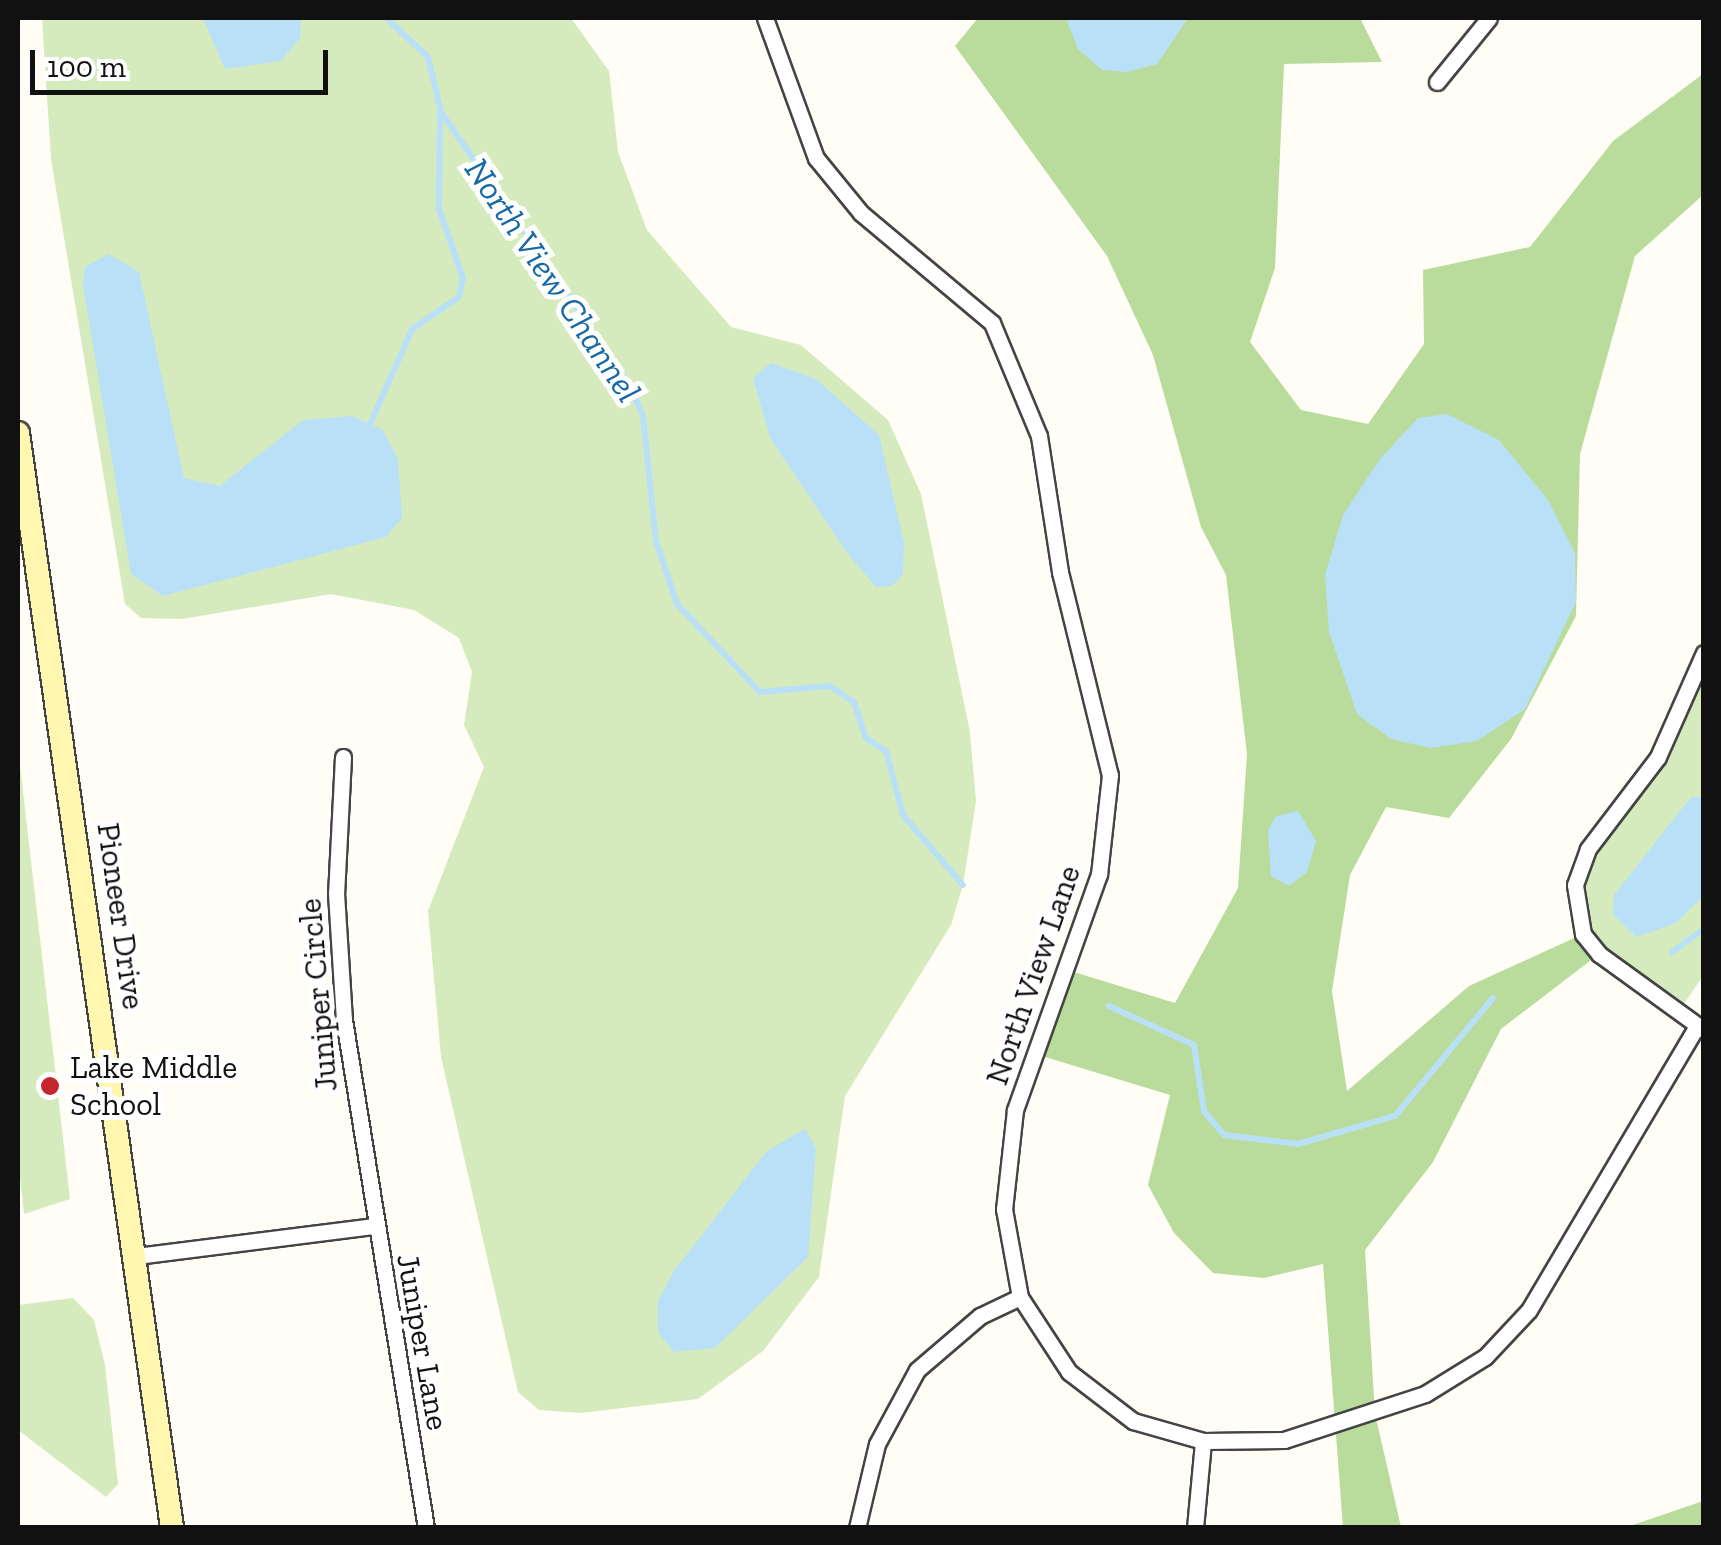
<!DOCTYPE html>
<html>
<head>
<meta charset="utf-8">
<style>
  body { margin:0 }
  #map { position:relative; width:1721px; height:1545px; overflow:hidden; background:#fffdf5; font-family:"Zilla Slab",serif }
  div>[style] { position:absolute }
  .green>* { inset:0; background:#d5ebbd }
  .forest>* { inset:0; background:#b9dc9c }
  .water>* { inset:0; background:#b9e0f7 }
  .stream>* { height:6px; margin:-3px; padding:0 3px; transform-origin:3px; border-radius:3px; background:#b9e0f7 }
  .roads { filter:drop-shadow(2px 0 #444) drop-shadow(-2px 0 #444) drop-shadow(0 2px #444) drop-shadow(0 -2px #444) }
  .street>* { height:15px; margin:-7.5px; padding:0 7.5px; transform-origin:7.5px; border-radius:7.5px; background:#fff }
  .secondary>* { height:22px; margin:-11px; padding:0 11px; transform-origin:11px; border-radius:11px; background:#fff6b0 }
  .dots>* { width:28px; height:28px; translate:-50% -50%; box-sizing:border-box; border:5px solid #fff; border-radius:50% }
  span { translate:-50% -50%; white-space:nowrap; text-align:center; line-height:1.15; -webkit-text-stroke:10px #fff; paint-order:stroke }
  .street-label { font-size:32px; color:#111 }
  .poi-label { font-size:32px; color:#111 }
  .left { translate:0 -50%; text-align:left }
  .water-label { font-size:35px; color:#1768a6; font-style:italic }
  .frame { position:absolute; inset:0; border:20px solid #111; pointer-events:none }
  .scale { position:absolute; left:30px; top:50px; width:298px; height:45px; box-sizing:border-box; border:5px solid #111; border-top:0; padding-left:12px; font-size:30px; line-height:35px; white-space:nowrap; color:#111; -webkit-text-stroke:8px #fff; paint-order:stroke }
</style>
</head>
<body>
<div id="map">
  <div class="green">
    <i style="clip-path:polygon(42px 18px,571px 18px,609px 71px,618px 152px,647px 230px,731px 327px,801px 345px,888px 420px,921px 494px,970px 732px,976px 801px,963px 885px,951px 925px,845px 1096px,819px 1277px,763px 1351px,698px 1399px,581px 1413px,539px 1410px,518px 1392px,441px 1057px,428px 911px,484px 767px,464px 725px,472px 672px,459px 638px,414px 610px,331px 594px,182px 619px,141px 618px,125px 604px,51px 159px)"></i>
    <i style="clip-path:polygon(1703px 653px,1703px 976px,1677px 1014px,1583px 934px,1578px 868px,1633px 794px)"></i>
    <i style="clip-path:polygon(18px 748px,70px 1199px,24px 1214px,18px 1160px)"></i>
    <i style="clip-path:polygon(73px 1298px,94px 1320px,105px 1365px,118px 1484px,106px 1497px,18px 1430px,18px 1305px)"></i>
  </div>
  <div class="forest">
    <i style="clip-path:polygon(978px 18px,1360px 18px,1382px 62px,1284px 64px,1275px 268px,1250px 342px,1301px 410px,1368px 424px,1424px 344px,1423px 270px,1530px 247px,1613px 141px,1703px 74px,1703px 195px,1635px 256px,1580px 454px,1576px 616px,1511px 739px,1449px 818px,1386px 807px,1350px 875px,1332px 991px,1347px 1091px,1469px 986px,1583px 934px,1599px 954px,1501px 1029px,1433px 1162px,1365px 1250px,1375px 1414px,1401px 1527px,1343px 1527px,1323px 1264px,1264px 1278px,1213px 1273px,1174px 1233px,1148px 1185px,1170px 1095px,1032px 1053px,1064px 969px,1175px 1003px,1238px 888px,1247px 754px,1226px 575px,1201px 527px,1153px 355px,1107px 256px,955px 46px)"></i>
    <i style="clip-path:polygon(1703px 1501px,1703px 1527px,1627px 1527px)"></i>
  </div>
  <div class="water">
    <i style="clip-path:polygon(203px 18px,301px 18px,300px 38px,281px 61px,225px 69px)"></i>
    <i style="clip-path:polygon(1066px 18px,1188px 18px,1157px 64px,1127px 72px,1102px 70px,1078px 49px)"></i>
    <i style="clip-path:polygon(109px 254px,139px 272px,184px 478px,220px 486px,303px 420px,352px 416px,383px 430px,398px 459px,402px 518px,386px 537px,163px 596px,131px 574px,83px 284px,85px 267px)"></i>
    <i style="clip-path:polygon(771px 363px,816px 379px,879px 435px,904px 543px,903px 574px,892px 586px,876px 587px,847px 553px,770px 438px,753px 378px)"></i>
    <i style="clip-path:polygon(1447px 414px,1499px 440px,1548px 500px,1575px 553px,1576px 602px,1525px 709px,1477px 741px,1430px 748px,1391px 739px,1357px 714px,1329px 632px,1325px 575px,1343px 515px,1380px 459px,1418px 418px)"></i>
    <i style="clip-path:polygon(1691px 797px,1703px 797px,1703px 896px,1676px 923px,1636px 937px,1613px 914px,1614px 895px)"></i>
    <i style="clip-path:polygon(1298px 811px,1316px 841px,1307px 872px,1289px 886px,1271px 876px,1268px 831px,1276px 816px)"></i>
    <i style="clip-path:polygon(805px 1129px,816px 1148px,808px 1257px,715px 1348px,674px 1352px,658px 1332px,658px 1301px,674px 1271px,767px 1151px)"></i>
  </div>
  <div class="stream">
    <i style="left:386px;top:18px;width:57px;rotate:42.9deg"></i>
    <i style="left:428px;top:57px;width:57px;rotate:76.7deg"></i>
    <i style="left:441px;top:112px;width:328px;rotate:55.3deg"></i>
    <i style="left:628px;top:382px;width:37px;rotate:66deg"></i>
    <i style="left:643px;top:416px;width:126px;rotate:84.1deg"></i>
    <i style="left:656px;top:541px;width:66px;rotate:71.6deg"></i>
    <i style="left:677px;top:604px;width:121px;rotate:46.7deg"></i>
    <i style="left:760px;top:692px;width:70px;rotate:-4.9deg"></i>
    <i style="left:830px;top:686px;width:29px;rotate:34deg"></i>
    <i style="left:854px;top:702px;width:38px;rotate:72deg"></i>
    <i style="left:866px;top:738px;width:24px;rotate:33deg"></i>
    <i style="left:886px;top:751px;width:66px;rotate:75.1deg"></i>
    <i style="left:903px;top:815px;width:92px;rotate:49.4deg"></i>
    <i style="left:370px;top:424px;width:104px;rotate:-66.1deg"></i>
    <i style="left:412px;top:329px;width:57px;rotate:-34.2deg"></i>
    <i style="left:459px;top:297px;width:19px;rotate:-78deg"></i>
    <i style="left:463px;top:278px;width:73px;rotate:-109.2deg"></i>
    <i style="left:439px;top:209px;width:95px;rotate:-89.4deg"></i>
    <i style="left:1672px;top:952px;width:39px;rotate:-36deg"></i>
    <i style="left:1109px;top:1006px;width:94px;rotate:24.6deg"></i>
    <i style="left:1194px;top:1045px;width:67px;rotate:81.4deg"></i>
    <i style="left:1204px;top:1111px;width:31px;rotate:50deg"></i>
    <i style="left:1224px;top:1135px;width:75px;rotate:6.9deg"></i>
    <i style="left:1298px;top:1144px;width:101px;rotate:-16.1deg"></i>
    <i style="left:1395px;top:1116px;width:153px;rotate:-50.3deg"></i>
  </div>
  <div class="roads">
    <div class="street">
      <i style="left:765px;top:18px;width:149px;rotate:70deg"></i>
      <i style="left:816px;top:158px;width:71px;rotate:50.7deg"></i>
      <i style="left:861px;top:213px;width:171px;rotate:40deg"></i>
      <i style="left:992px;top:323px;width:122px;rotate:67.4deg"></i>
      <i style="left:1039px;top:436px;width:138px;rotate:81.2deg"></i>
      <i style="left:1060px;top:572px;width:209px;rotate:76.2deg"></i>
      <i style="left:1110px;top:775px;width:100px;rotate:96.3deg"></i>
      <i style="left:1099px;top:874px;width:251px;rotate:109.6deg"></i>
      <i style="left:1015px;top:1110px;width:100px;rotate:96.3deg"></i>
      <i style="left:1004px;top:1209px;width:89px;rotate:79.7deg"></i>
      <i style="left:1020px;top:1297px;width:90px;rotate:56.8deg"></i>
      <i style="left:1069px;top:1372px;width:81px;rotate:37.4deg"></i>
      <i style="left:1133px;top:1421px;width:73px;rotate:15.9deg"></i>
      <i style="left:1203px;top:1441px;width:81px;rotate:-0.7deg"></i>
      <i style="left:1284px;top:1440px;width:148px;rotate:-18.1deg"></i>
      <i style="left:1425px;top:1394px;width:70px;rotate:-31.7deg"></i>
      <i style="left:1485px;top:1357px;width:64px;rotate:-46.9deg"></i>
      <i style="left:1529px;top:1310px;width:330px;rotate:-59.4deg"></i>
      <i style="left:1437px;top:82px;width:82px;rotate:-50.9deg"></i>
      <i style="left:1704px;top:653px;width:114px;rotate:113.9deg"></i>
      <i style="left:1658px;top:757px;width:116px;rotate:127.3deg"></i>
      <i style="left:1588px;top:849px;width:38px;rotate:110deg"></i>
      <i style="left:1575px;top:885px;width:50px;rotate:80.7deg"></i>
      <i style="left:1583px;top:934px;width:26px;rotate:51deg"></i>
      <i style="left:1599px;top:954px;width:130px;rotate:35.9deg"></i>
      <i style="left:343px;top:757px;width:136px;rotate:92.9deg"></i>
      <i style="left:336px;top:893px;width:127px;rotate:86.4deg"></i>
      <i style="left:344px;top:1020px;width:515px;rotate:80.83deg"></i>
      <i style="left:136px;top:1256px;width:241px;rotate:-7.2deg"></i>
      <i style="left:857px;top:1528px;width:86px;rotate:-76.6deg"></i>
      <i style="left:877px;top:1444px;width:84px;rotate:-61.6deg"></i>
      <i style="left:917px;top:1370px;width:83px;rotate:-40.6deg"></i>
      <i style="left:980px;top:1316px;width:44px;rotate:-25.4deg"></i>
      <i style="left:1195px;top:1528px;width:87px;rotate:-84.7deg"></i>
    </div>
    <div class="secondary">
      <i style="left:18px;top:433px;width:1106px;rotate:81.99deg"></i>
    </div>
  </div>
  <div class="dots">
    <i style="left:50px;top:1086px;background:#c4262e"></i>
  </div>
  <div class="street-label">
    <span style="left:121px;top:916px;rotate:82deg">Pioneer Drive</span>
    <span style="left:1033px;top:975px;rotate:-71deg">North View Lane</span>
    <span style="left:318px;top:995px;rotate:-95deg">Juniper Circle</span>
    <span style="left:423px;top:1342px;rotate:80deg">Juniper Lane</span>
  </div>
  <div class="poi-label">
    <span class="left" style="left:70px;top:1086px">Lake Middle<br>School</span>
  </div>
  <div class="water-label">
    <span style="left:553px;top:280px;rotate:56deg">North View Channel</span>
  </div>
  <div class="frame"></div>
  <div class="scale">100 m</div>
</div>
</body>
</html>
